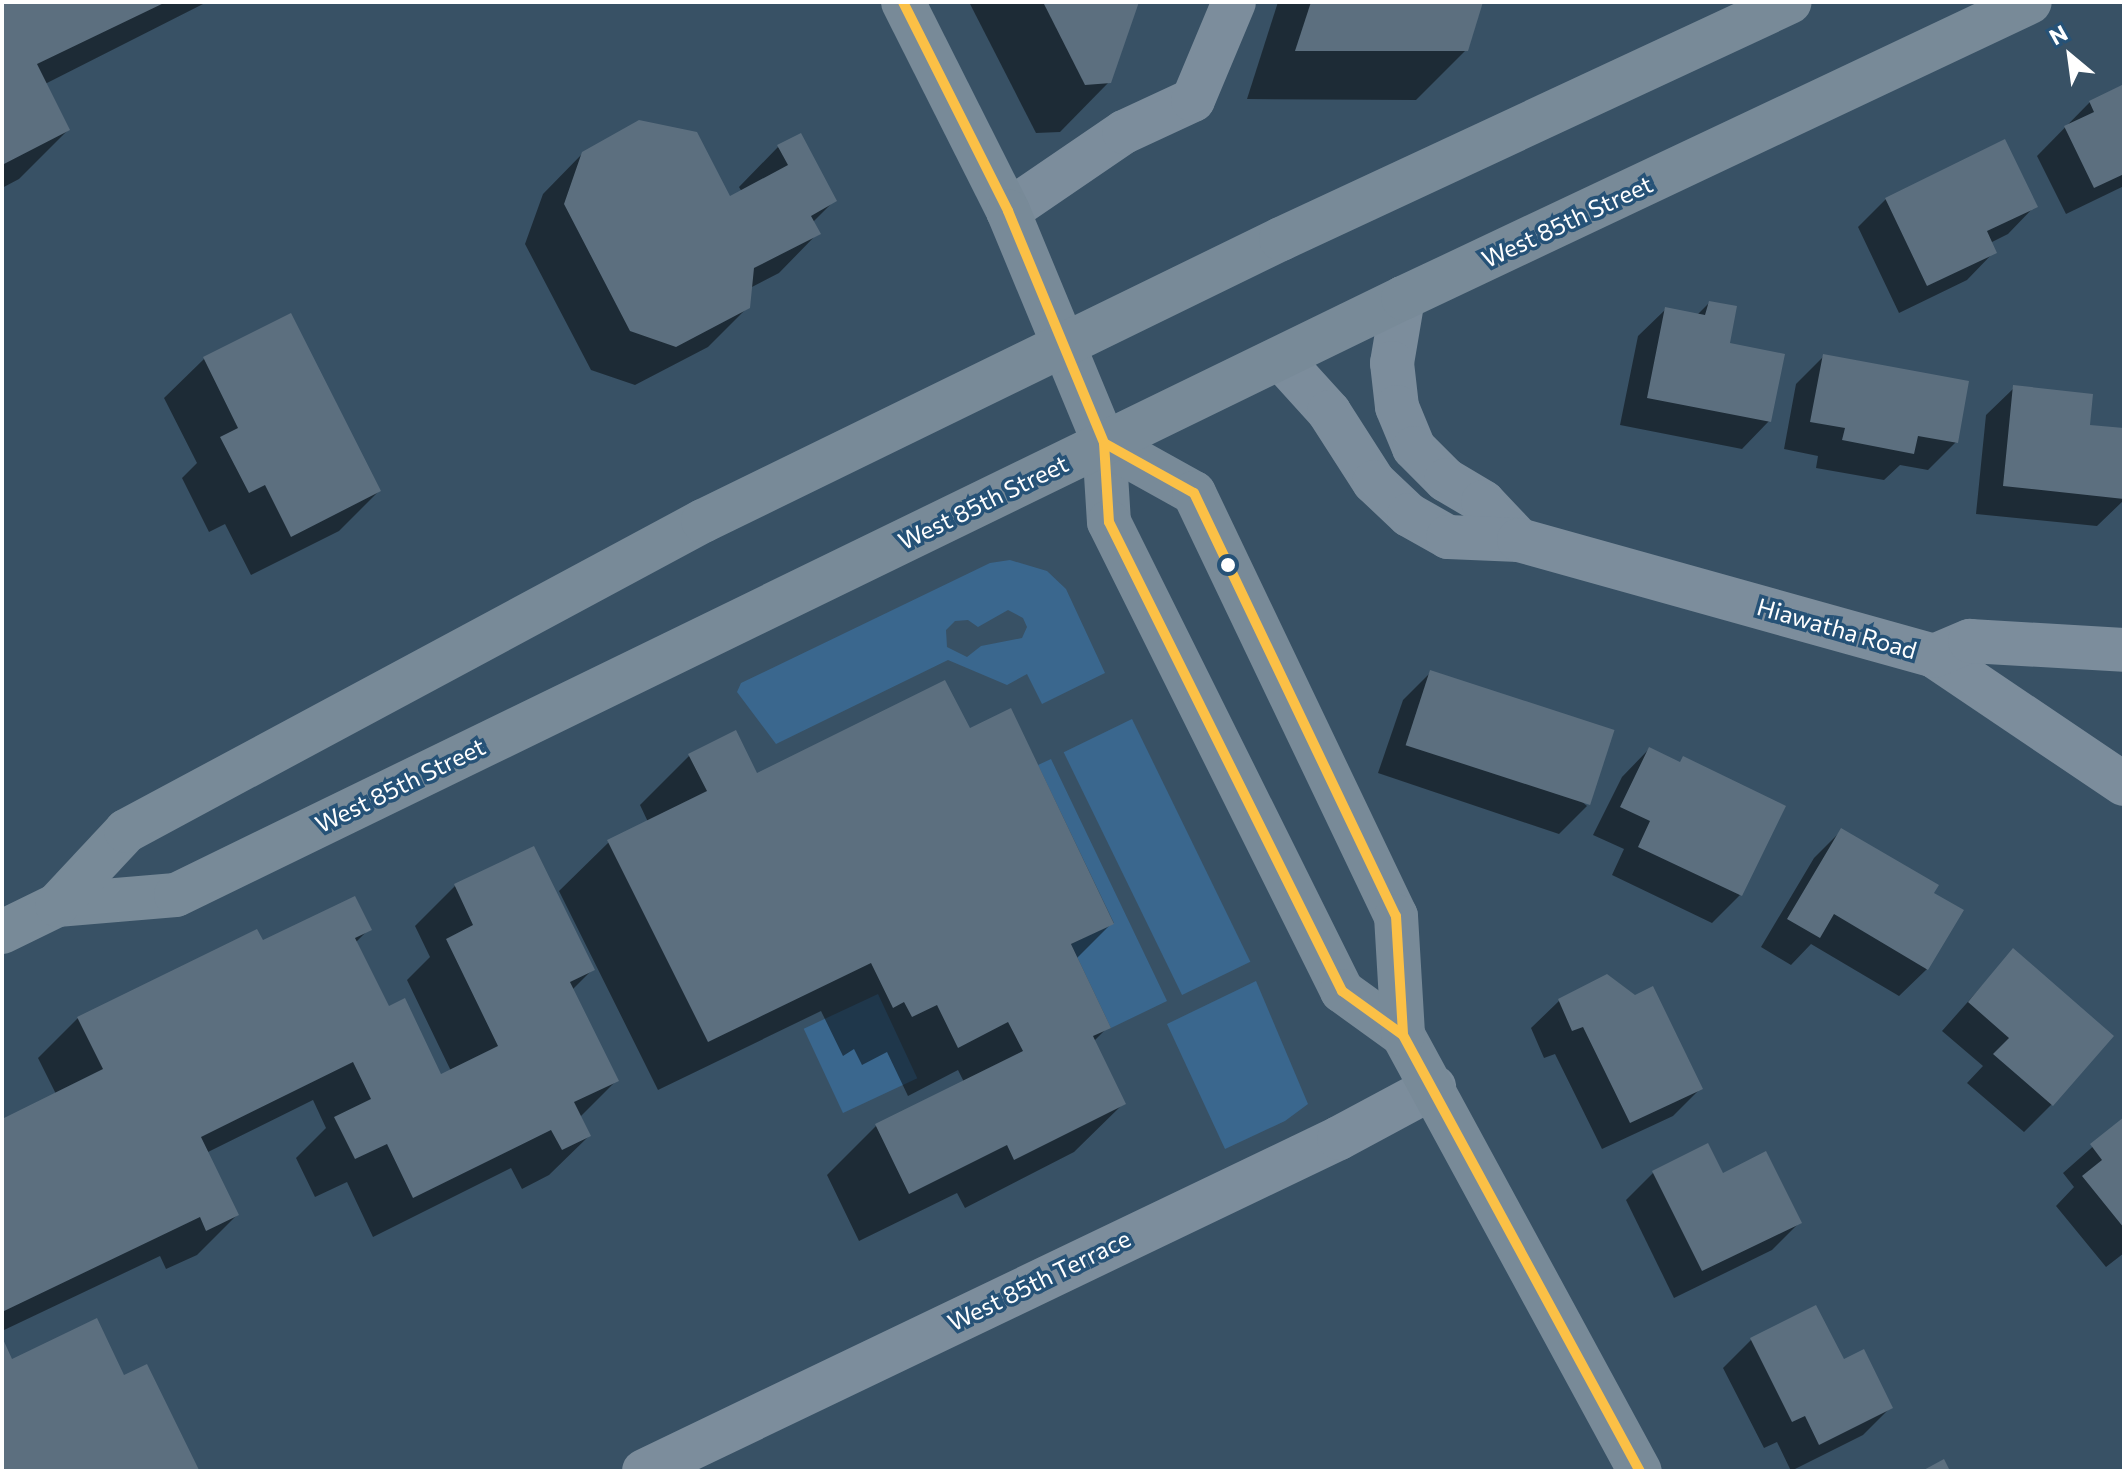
<!DOCTYPE html>
<html>
<head>
<meta charset="utf-8">
<style>
  body { margin:0 }
  #map { position:relative; width:2126px; height:1473px; overflow:hidden; background:#385165; font-family:Commissioner,sans-serif }
  div>[style] { position:absolute }
  .green>* { inset:0; background:#3a678e; transform-origin:0 0 }
  .shadow>* { inset:0; background:#0007 }
  .building>* { inset:0; background:#5c6f7f; transform-origin:0 0 }
  .street>* { height:44px; margin:-22px; padding:0 22px; transform-origin:22px; border-radius:22px; background:#7c8d9c }
  .secondary>* { height:44px; margin:-22px; padding:0 22px; transform-origin:22px; border-radius:22px; background:#788a98 }
  .bus-1>* { height:10px; margin:-5px; padding:0 5px; transform-origin:5px; border-radius:5px; background:#fbc046 }
  .dots>* { width:22px; height:22px; translate:-50% -50%; box-sizing:border-box; border:4px solid #265277; border-radius:50% }
  span { translate:-50% -50%; white-space:nowrap; text-align:center; line-height:1.15; -webkit-text-stroke:7px #265277; paint-order:stroke }
  .street-label { font-size:24px; color:#fff }
  .frame { position:absolute; inset:0; border:4px solid #fff; pointer-events:none }
  .north { position:absolute; left:2030px; top:16px; width:80px; height:80px; -webkit-text-stroke:6px #265277; paint-order:stroke; rotate:331deg; font-size:22px; font-weight:700; line-height:32px; text-align:center; color:#fff }
  .north::after { content:''; display:block; margin:auto; width:28px; height:36px; background:#fff; clip-path:polygon(50% 0,100% 100%,50% 72%,0 100%) }
</style>
</head>
<body>
<div id="map">
  <div class="green">
    <i style="clip-path:polygon(evenodd,1010px 560px,1047px 571px,1066px 589px,1105px 673px,1042px 704px,1027px 674px,1007px 685px,948px 660px,776px 744px,737px 692px,741px 683px,990px 563px,1010px 560px,1008px 610px,1023px 618px,1027px 627px,1022px 638px,981px 646px,967px 657px,947px 647px,946px 630px,955px 621px,968px 620px,978px 627px,1008px 610px)"></i>
    <i style="left:1132px;top:719px;width:270px;height:76px;rotate:64deg"></i>
    <i style="clip-path:polygon(1051px 759px,1167px 1001px,1111px 1028px,1071px 944px,1114px 923px,1038px 765px)"></i>
    <i style="clip-path:polygon(1256px 981px,1308px 1104px,1285px 1121px,1225px 1149px,1167px 1024px)"></i>
    <i style="left:878px;top:994px;width:93px;height:82px;rotate:65deg"></i>
  </div>
  <div class="shadow">
    <i style="clip-path:polygon(2px 2px,207px 2px,45px 84px,68px 130px,19px 179px,2px 188px)"></i>
    <i style="clip-path:polygon(969px 2px,1137px 2px,1109px 82px,1060px 132px,1036px 133px)"></i>
    <i style="clip-path:polygon(1278px 2px,1482px 2px,1466px 50px,1416px 100px,1247px 99px)"></i>
    <i style="clip-path:polygon(2124px 86px,2124px 186px,2066px 214px,2037px 156px,2090px 102px)"></i>
    <i style="clip-path:polygon(778px 147px,834px 201px,812px 223px,818px 233px,779px 273px,750px 288px,748px 307px,708px 347px,635px 385px,591px 370px,525px 244px,543px 194px,583px 153px,729px 199px,742px 192px,739px 187px)"></i>
    <i style="clip-path:polygon(1886px 199px,2035px 206px,2008px 234px,1990px 243px,1994px 252px,1967px 280px,1899px 313px,1858px 227px)"></i>
    <i style="clip-path:polygon(1709px 303px,1769px 421px,1742px 449px,1620px 425px,1638px 336px,1666px 309px,1697px 315px)"></i>
    <i style="clip-path:polygon(291px 315px,379px 491px,339px 531px,251px 575px,225px 524px,209px 532px,182px 478px,197px 463px,164px 398px,204px 359px)"></i>
    <i style="clip-path:polygon(1824px 356px,1956px 442px,1928px 470px,1900px 465px,1884px 480px,1816px 468px,1818px 456px,1784px 449px,1796px 384px)"></i>
    <i style="clip-path:polygon(2014px 388px,2088px 427px,2124px 430px,2124px 500px,2097px 526px,1976px 514px,1986px 415px)"></i>
    <i style="clip-path:polygon(1431px 672px,1587px 806px,1559px 834px,1378px 773px,1403px 700px)"></i>
    <i style="clip-path:polygon(969px 731px,1112px 923px,1076px 959px,1108px 1027px,1093px 1042px,1124px 1103px,1074px 1152px,965px 1208px,957px 1193px,859px 1241px,827px 1175px,876px 1126px,964px 1082px,958px 1070px,908px 1096px,887px 1052px,862px 1065px,854px 1049px,843px 1056px,821px 1011px,658px 1090px,559px 891px,609px 842px,648px 822px,640px 805px,689px 756px,756px 776px)"></i>
    <i style="clip-path:polygon(1649px 749px,1740px 895px,1712px 923px,1612px 875px,1624px 849px,1593px 835px,1622px 777px)"></i>
    <i style="clip-path:polygon(1842px 830px,1931px 893px,1927px 969px,1899px 996px,1811px 944px,1791px 965px,1761px 947px,1814px 858px)"></i>
    <i style="clip-path:polygon(533px 848px,593px 969px,572px 990px,616px 1081px,580px 1117px,589px 1136px,549px 1175px,522px 1189px,511px 1168px,373px 1237px,347px 1182px,315px 1197px,296px 1158px,326px 1128px,313px 1100px,206px 1153px,237px 1215px,197px 1255px,166px 1269px,160px 1256px,2px 1331px,2px 1121px,56px 1094px,38px 1058px,78px 1018px,262px 943px,369px 929px,355px 943px,388px 1008px,441px 1076px,451px 1071px,407px 980px,430px 957px,415px 926px,455px 886px)"></i>
    <i style="clip-path:polygon(2013px 951px,2052px 1104px,2024px 1132px,1967px 1083px,1983px 1066px,1942px 1031px)"></i>
    <i style="clip-path:polygon(1559px 1001px,1701px 1088px,1673px 1116px,1602px 1149px,1555px 1054px,1544px 1058px,1531px 1028px)"></i>
    <i style="clip-path:polygon(2124px 1119px,2124px 1253px,2106px 1267px,2056px 1206px,2074px 1187px,2063px 1173px)"></i>
    <i style="clip-path:polygon(1654px 1172px,1722px 1175px,1800px 1222px,1772px 1250px,1674px 1298px,1626px 1200px)"></i>
    <i style="clip-path:polygon(1816px 1308px,1843px 1362px,1891px 1407px,1863px 1435px,1791px 1471px,1777px 1442px,1764px 1448px,1723px 1368px,1751px 1340px)"></i>
    <i style="clip-path:polygon(2px 1342px,12px 1361px,123px 1378px,196px 1470px,2px 1471px)"></i>
  </div>
  <div class="building">
    <i style="clip-path:polygon(2px 2px,166px 2px,37px 64px,70px 130px,2px 165px)"></i>
    <i style="clip-path:polygon(1043px 2px,1139px 2px,1111px 83px,1085px 85px)"></i>
    <i style="clip-path:polygon(1311px 2px,1483px 2px,1468px 51px,1295px 51px)"></i>
    <i style="clip-path:polygon(2124px 84px,2124px 174px,2094px 188px,2064px 126px,2094px 112px,2089px 101px)"></i>
    <i style="clip-path:polygon(639px 120px,697px 132px,730px 196px,788px 165px,777px 145px,801px 133px,837px 201px,811px 216px,821px 234px,754px 268px,750px 308px,676px 347px,630px 331px,564px 204px,582px 152px)"></i>
    <i style="clip-path:polygon(2005px 139px,2038px 207px,1987px 231px,1997px 253px,1927px 286px,1885px 198px)"></i>
    <i style="clip-path:polygon(1709px 301px,1737px 306px,1730px 343px,1785px 354px,1771px 422px,1647px 398px,1665px 307px,1705px 315px)"></i>
    <i style="clip-path:polygon(291px 313px,381px 491px,291px 537px,265px 485px,249px 493px,220px 437px,238px 428px,203px 357px)"></i>
    <i style="clip-path:polygon(1823px 354px,1969px 381px,1958px 443px,1918px 436px,1914px 454px,1842px 440px,1845px 428px,1810px 422px)"></i>
    <i style="clip-path:polygon(2013px 385px,2093px 394px,2090px 425px,2124px 428px,2124px 499px,2003px 486px)"></i>
    <i style="left:1430px;top:670px;width:194px;height:79px;rotate:18deg"></i>
    <i style="clip-path:polygon(945px 680px,970px 728px,1011px 708px,1114px 924px,1071px 944px,1111px 1028px,1093px 1036px,1126px 1104px,1014px 1160px,1007px 1145px,909px 1194px,875px 1124px,1023px 1051px,1008px 1022px,958px 1048px,937px 1005px,912px 1017px,904px 1002px,893px 1008px,871px 963px,708px 1042px,607px 840px,707px 791px,688px 754px,736px 730px,757px 773px)"></i>
    <i style="clip-path:polygon(1649px 747px,1680px 762px,1683px 756px,1786px 806px,1742px 896px,1638px 847px,1650px 821px,1620px 807px)"></i>
    <i style="clip-path:polygon(1841px 828px,1939px 885px,1934px 893px,1964px 910px,1928px 970px,1834px 914px,1820px 938px,1787px 919px)"></i>
    <i style="clip-path:polygon(534px 846px,595px 970px,570px 982px,619px 1081px,574px 1102px,591px 1136px,562px 1150px,551px 1130px,413px 1198px,387px 1144px,355px 1159px,334px 1117px,371px 1099px,353px 1062px,201px 1137px,239px 1215px,206px 1231px,200px 1217px,2px 1312px,2px 1119px,103px 1069px,77px 1017px,257px 929px,263px 940px,355px 896px,372px 930px,355px 938px,389px 1006px,405px 998px,441px 1074px,498px 1046px,446px 939px,473px 925px,454px 884px)"></i>
    <i style="clip-path:polygon(2013px 948px,2114px 1036px,2053px 1106px,1993px 1054px,2009px 1038px,1968px 1002px)"></i>
    <i style="clip-path:polygon(1607px 974px,1635px 995px,1653px 986px,1703px 1089px,1630px 1123px,1583px 1027px,1572px 1031px,1558px 999px)"></i>
    <i style="clip-path:polygon(2124px 1117px,2124px 1228px,2082px 1176px,2102px 1160px,2090px 1144px)"></i>
    <i style="clip-path:polygon(1708px 1143px,1723px 1173px,1766px 1151px,1802px 1223px,1702px 1271px,1652px 1171px)"></i>
    <i style="clip-path:polygon(1816px 1305px,1844px 1359px,1864px 1349px,1893px 1408px,1819px 1445px,1805px 1416px,1792px 1422px,1750px 1338px)"></i>
    <i style="clip-path:polygon(97px 1318px,124px 1375px,147px 1364px,199px 1470px,2px 1471px,2px 1337px,12px 1359px)"></i>
    <i style="clip-path:polygon(1944px 1459px,1950px 1471px,1922px 1471px)"></i>
  </div>
  <div class="street">
    <i style="left:1008px;top:211px;width:140px;rotate:-34.3deg"></i>
    <i style="left:1124px;top:132px;width:76px;rotate:-24.9deg"></i>
    <i style="left:1193px;top:100px;width:106px;rotate:-67.3deg"></i>
    <i style="left:1403px;top:298px;width:66px;rotate:99.6deg"></i>
    <i style="left:1392px;top:363px;width:44px;rotate:83.5deg"></i>
    <i style="left:1397px;top:407px;width:44px;rotate:67.5deg"></i>
    <i style="left:1414px;top:448px;width:45px;rotate:45deg"></i>
    <i style="left:1446px;top:480px;width:43px;rotate:30.7deg"></i>
    <i style="left:1483px;top:502px;width:52px;rotate:46.5deg"></i>
    <i style="left:1281px;top:359px;width:72px;rotate:47.8deg"></i>
    <i style="left:1329px;top:412px;width:83px;rotate:57.3deg"></i>
    <i style="left:1374px;top:482px;width:48px;rotate:43.3deg"></i>
    <i style="left:1409px;top:515px;width:45px;rotate:29.4deg"></i>
    <i style="left:1448px;top:537px;width:71px;rotate:2.4deg"></i>
    <i style="left:1519px;top:540px;width:431px;rotate:15.6deg"></i>
    <i style="left:1934px;top:656px;width:229px;rotate:34deg"></i>
    <i style="left:1934px;top:656px;width:39px;rotate:-23deg"></i>
    <i style="left:1970px;top:641px;width:154px;rotate:3.3deg"></i>
    <i style="left:644px;top:1471px;width:771px;rotate:-25.6deg"></i>
    <i style="left:1339px;top:1138px;width:108px;rotate:-28.2deg"></i>
  </div>
  <div class="secondary">
    <i style="left:903px;top:2px;width:234px;rotate:63.3deg"></i>
    <i style="left:1008px;top:211px;width:251px;rotate:67.5deg"></i>
    <i style="left:1104px;top:443px;width:79px;rotate:86.4deg"></i>
    <i style="left:1109px;top:522px;width:524px;rotate:63.58deg"></i>
    <i style="left:1342px;top:991px;width:75px;rotate:35.8deg"></i>
    <i style="left:1403px;top:1035px;width:496px;rotate:61.5deg"></i>
    <i style="left:1104px;top:443px;width:103px;rotate:29.1deg"></i>
    <i style="left:1194px;top:493px;width:469px;rotate:64.5deg"></i>
    <i style="left:1396px;top:916px;width:119px;rotate:86.6deg"></i>
    <i style="left:57px;top:905px;width:119px;rotate:-4.8deg"></i>
    <i style="left:176px;top:895px;width:1365px;rotate:-25.95deg"></i>
    <i style="left:1403px;top:298px;width:693px;rotate:-25.27deg"></i>
    <i style="left:2px;top:932px;width:61px;rotate:-26.1deg"></i>
    <i style="left:57px;top:905px;width:101px;rotate:-47deg"></i>
    <i style="left:126px;top:831px;width:655px;rotate:-28.25deg"></i>
    <i style="left:703px;top:521px;width:643px;rotate:-26.01deg"></i>
    <i style="left:1281px;top:239px;width:561px;rotate:-24.97deg"></i>
  </div>
  <div class="bus-1">
    <i style="left:903px;top:2px;width:234px;rotate:63.3deg"></i>
    <i style="left:1008px;top:211px;width:251px;rotate:67.5deg"></i>
    <i style="left:1104px;top:443px;width:79px;rotate:86.4deg"></i>
    <i style="left:1109px;top:522px;width:524px;rotate:63.58deg"></i>
    <i style="left:1342px;top:991px;width:75px;rotate:35.8deg"></i>
    <i style="left:1403px;top:1035px;width:496px;rotate:61.5deg"></i>
    <i style="left:1104px;top:443px;width:103px;rotate:29.1deg"></i>
    <i style="left:1194px;top:493px;width:469px;rotate:64.5deg"></i>
    <i style="left:1396px;top:916px;width:119px;rotate:86.6deg"></i>
  </div>
  <div class="dots">
    <i style="left:1228px;top:565px;background:#fff"></i>
  </div>
  <div class="street-label">
    <span style="left:1567px;top:221px;rotate:-25deg">West 85th Street</span>
    <span style="left:983px;top:502px;rotate:-26deg">West 85th Street</span>
    <span style="left:1837px;top:628px;rotate:16deg">Hiawatha Road</span>
    <span style="left:400px;top:785px;rotate:-26deg">West 85th Street</span>
    <span style="left:1039px;top:1280px;rotate:-26deg">West 85th Terrace</span>
  </div>
  <div class="frame"></div>
  <div class="north">N</div>
</div>
</body>
</html>
